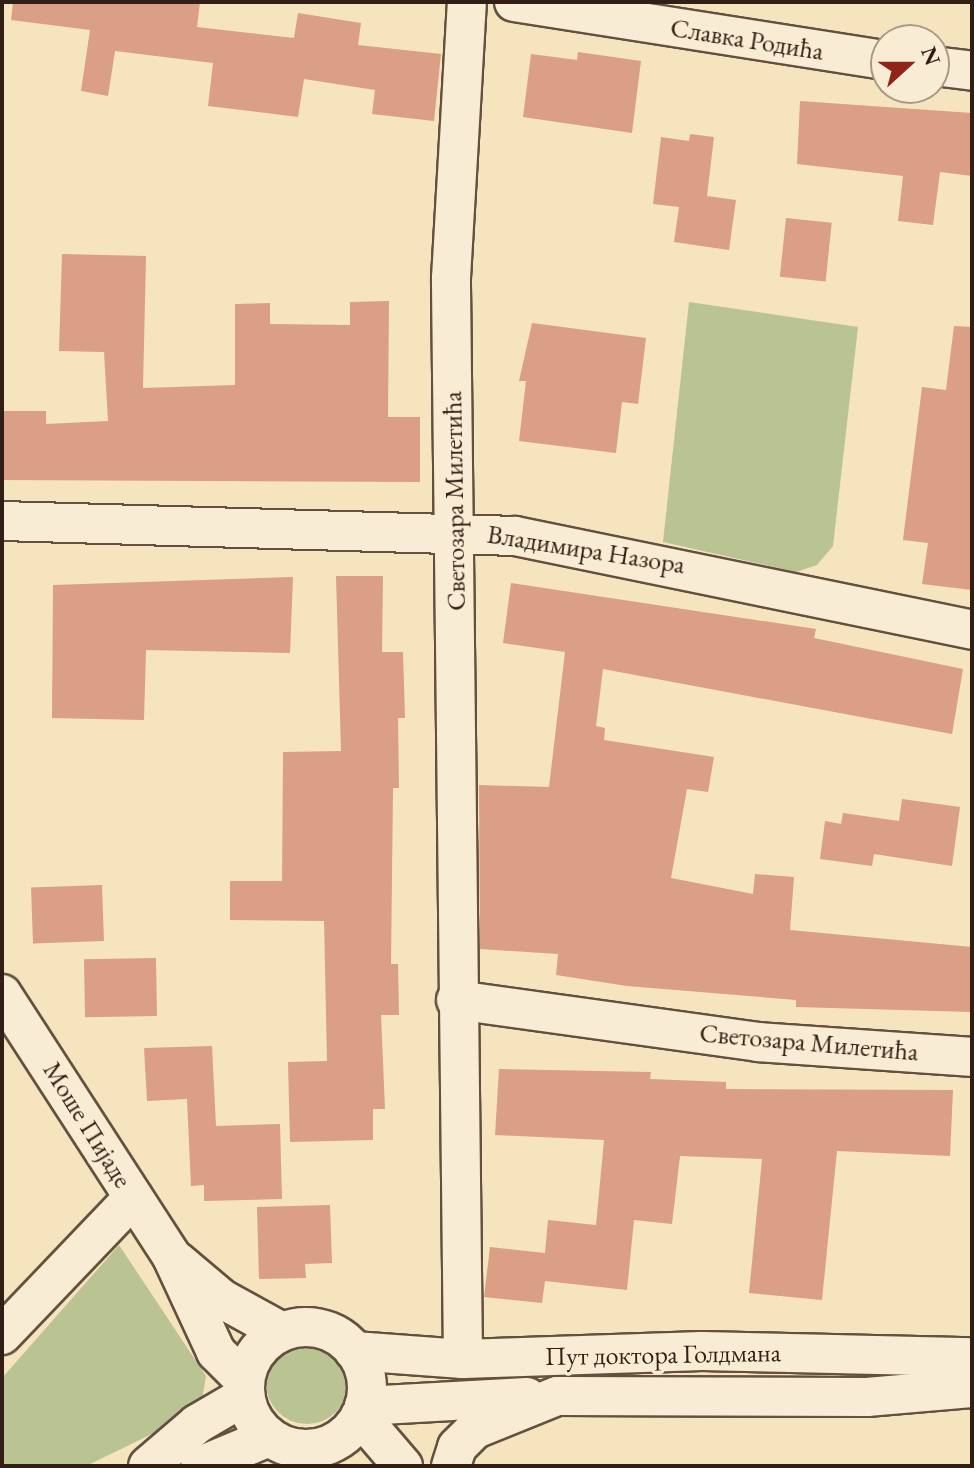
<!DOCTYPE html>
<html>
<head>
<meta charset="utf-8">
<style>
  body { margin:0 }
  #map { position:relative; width:974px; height:1468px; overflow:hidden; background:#f5e4bd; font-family:"EB Garamond",serif }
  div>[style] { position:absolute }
  .green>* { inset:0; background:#bac492 }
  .round { border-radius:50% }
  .building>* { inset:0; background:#da9f85; transform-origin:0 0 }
  .roads { filter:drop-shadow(2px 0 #63503e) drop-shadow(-2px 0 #63503e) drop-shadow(0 2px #63503e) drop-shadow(0 -2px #63503e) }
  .minor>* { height:38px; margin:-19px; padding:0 19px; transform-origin:19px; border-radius:19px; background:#f8edd4 }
  .minor>.ring { margin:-19px; padding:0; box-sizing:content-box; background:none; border:38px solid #f8edd4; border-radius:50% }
  span { translate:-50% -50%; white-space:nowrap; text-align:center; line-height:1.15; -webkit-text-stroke:7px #f8edd4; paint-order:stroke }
  .street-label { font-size:26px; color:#321e14 }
  .frame { position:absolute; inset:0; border:4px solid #321e14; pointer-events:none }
  .north { position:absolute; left:870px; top:24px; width:80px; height:80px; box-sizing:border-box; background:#f8edd4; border:2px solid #a99a87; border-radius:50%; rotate:69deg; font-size:22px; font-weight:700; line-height:32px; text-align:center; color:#321e14 }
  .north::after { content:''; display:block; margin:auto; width:28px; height:36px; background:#8f2418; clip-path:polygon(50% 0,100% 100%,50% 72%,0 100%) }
</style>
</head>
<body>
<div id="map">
  <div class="green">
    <i style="clip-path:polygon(689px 302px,858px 327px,833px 546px,817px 565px,796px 572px,663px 542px)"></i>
    <i style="clip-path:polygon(119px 1245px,206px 1376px,202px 1400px,187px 1417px,86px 1466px,2px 1466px,2px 1378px)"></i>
    <i class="round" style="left:266px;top:1342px;width:82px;height:82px"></i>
  </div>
  <div class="building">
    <i style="clip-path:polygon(13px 2px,200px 2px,197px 27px,294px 38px,298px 13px,361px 23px,358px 45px,441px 54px,434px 121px,372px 114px,375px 90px,304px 79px,298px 117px,208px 106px,213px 63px,115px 51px,108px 96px,81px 91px,90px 30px,11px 20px)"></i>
    <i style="clip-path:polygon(578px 52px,641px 61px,632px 133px,523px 117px,531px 54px,577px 60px)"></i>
    <i style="clip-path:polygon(800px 101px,972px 113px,972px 176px,940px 172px,933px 225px,898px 221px,903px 176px,797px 164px)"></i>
    <i style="clip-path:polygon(690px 134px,714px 137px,707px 196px,736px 200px,729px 250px,674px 242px,679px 207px,653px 204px,661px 137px,689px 141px)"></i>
    <i style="left:786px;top:218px;width:46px;height:59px;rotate:6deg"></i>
    <i style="clip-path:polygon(62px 254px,146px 256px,143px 388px,235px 385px,235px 304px,270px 303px,270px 324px,350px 325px,350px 302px,389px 301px,388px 417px,420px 417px,420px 482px,2px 480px,2px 411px,46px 411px,46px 424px,108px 421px,104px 352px,59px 351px)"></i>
    <i style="clip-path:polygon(532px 323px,646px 338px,638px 404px,622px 402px,616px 453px,519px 441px,526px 381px,519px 381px)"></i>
    <i style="clip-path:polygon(954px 326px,972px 327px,972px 590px,922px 584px,928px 543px,903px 540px,922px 387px,946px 390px)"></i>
    <i style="clip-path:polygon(336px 576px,383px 576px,382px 652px,403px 652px,405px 718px,398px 718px,399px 788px,393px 788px,391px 964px,398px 964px,399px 1015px,381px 1015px,385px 1109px,373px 1109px,373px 1140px,290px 1142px,288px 1062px,327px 1061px,324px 921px,230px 920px,230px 881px,282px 881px,283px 752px,341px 751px)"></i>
    <i style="clip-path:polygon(293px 577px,290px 653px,146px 650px,144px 720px,52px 718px,53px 585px)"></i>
    <i style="clip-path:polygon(511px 583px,816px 629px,814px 638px,963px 669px,952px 734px,603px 669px,596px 726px,605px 728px,604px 740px,714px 757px,708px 792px,687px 789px,671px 878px,753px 894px,755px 874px,794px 877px,790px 930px,972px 947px,972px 1012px,796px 1007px,796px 1000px,627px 986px,556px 975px,558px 954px,480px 949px,479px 785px,549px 787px,565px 652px,503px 643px)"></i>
    <i style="clip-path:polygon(902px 799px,960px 807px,952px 866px,874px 854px,872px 866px,820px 859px,825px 821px,841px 824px,843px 813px,899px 821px)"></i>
    <i style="left:102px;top:885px;width:56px;height:71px;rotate:88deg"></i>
    <i style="left:156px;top:958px;width:58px;height:72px;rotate:89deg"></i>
    <i style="clip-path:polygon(212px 1046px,216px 1126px,280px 1124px,282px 1199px,204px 1201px,204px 1185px,191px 1186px,187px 1099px,147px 1101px,144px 1048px)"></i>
    <i style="clip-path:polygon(499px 1069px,651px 1072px,650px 1079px,726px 1082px,726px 1089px,953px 1090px,950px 1156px,837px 1151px,822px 1300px,749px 1293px,762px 1159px,680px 1156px,672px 1224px,634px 1220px,627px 1290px,545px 1281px,542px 1303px,484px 1297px,490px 1247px,545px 1253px,548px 1220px,596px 1225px,604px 1140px,495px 1135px)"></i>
    <i style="clip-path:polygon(330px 1205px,332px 1263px,305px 1264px,306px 1278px,259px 1279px,257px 1207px)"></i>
  </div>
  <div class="roads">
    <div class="minor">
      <i style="left:514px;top:2px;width:376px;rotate:8.9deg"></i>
      <i style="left:934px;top:66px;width:38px;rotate:7deg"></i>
      <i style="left:2px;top:521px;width:513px;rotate:1.67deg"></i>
      <i style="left:515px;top:536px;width:467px;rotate:11.6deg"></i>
      <i style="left:2px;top:994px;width:313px;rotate:57.1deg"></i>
      <i style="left:172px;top:1257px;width:105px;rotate:65.1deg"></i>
      <i style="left:216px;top:1352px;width:41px;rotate:45deg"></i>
      <i style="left:456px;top:1000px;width:305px;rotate:7.9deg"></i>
      <i style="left:758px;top:1042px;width:215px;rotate:4deg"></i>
      <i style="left:177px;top:1261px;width:59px;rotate:40.2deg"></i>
      <i style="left:222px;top:1299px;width:68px;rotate:28.8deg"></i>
      <i class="ring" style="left:245px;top:1327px;width:84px;height:84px"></i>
      <i style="left:2px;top:1335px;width:190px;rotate:-46.3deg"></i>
      <i style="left:354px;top:1351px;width:109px;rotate:4.2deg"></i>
      <i style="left:463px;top:1359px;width:239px;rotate:-1.9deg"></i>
      <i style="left:702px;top:1351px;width:270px;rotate:1.3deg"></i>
      <i style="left:463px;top:1359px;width:1081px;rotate:-90.64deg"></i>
      <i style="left:451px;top:278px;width:276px;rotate:-86.7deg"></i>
      <i style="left:364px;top:1406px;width:163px;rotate:-3.2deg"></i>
      <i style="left:360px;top:1416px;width:66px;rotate:49.3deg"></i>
      <i style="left:148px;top:1466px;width:65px;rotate:-40.6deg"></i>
      <i style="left:197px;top:1424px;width:56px;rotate:-30.3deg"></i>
      <i style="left:200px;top:1466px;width:75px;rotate:-22.8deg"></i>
      <i style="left:451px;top:1466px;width:20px;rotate:-72deg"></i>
      <i style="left:457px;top:1447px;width:25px;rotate:-45deg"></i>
      <i style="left:475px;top:1429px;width:88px;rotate:-21.9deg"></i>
      <i style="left:557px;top:1396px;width:310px;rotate:0.2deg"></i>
      <i style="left:867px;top:1397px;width:105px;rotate:-4.9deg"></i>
    </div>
  </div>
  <div class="street-label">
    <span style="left:747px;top:40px;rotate:9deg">Славка Родића</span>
    <span style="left:455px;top:501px;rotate:-91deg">Светозара Милетића</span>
    <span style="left:586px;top:550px;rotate:9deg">Владимира Назора</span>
    <span style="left:809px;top:1043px;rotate:5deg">Светозара Милетића</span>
    <span style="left:87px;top:1125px;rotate:58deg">Моше Пијаде</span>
    <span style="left:663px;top:1355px;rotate:-1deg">Пут доктора Голдмана</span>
  </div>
  <div class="frame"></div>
  <div class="north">N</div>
</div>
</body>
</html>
